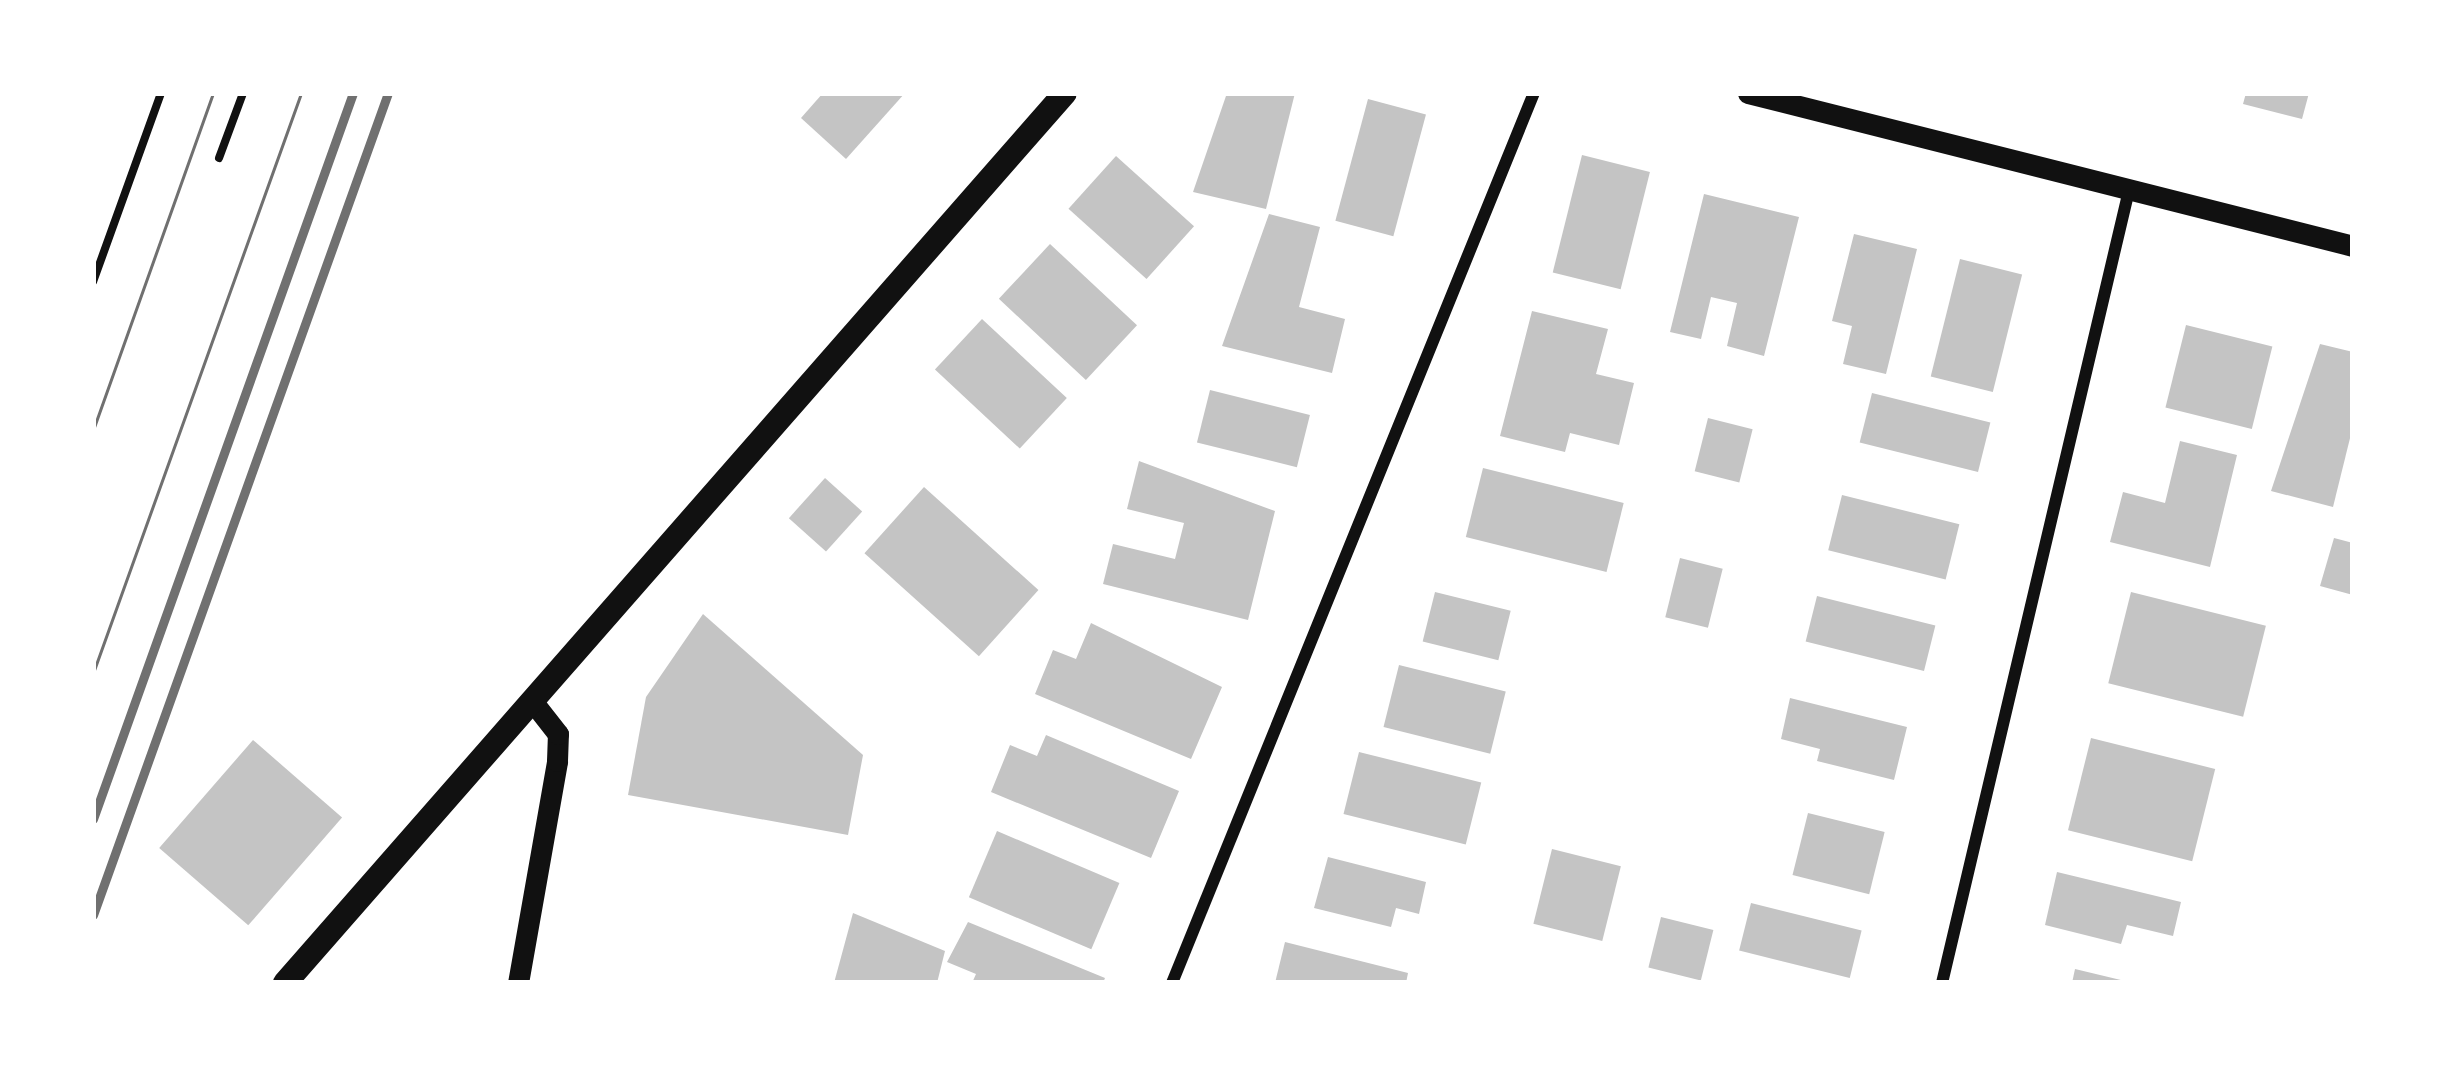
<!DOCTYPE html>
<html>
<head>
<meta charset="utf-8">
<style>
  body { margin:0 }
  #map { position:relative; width:2446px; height:1076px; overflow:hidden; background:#fff; font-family:"Open Sans",sans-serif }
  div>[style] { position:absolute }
  .building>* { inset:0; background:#c4c4c4; transform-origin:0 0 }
  .path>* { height:8px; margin:-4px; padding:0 4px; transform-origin:4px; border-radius:4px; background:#111 }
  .minor>* { height:12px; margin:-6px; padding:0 6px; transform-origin:6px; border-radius:6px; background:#111 }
  .tertiary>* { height:21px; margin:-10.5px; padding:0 10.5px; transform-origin:10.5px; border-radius:10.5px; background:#111 }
  .secondary>* { height:24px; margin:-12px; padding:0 12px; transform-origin:12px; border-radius:12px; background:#111 }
  .tram>* { height:3px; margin:-1.5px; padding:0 1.5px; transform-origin:1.5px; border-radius:1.5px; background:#707070 }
  .rail>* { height:9px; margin:-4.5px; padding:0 4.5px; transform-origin:4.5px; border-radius:4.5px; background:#707070 }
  span { translate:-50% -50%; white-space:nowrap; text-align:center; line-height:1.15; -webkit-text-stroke:12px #fff; paint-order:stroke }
  .frame { position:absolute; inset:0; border:96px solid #fff; pointer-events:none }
</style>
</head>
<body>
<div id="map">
  <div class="building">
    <i style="clip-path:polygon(823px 93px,905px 93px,846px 159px,801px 118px)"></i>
    <i style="clip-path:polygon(1227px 93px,1295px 93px,1266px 209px,1193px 192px)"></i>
    <i style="clip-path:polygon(2246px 93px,2309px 93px,2302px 119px,2243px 104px)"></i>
    <i style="left:1368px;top:99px;width:60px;height:126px;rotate:15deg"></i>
    <i style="left:1582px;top:155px;width:70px;height:121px;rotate:14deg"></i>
    <i style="left:1116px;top:156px;width:105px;height:71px;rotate:42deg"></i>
    <i style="clip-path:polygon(1704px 194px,1799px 217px,1764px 356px,1727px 346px,1737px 303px,1711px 297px,1701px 339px,1670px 332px)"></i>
    <i style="clip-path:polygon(1269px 214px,1320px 227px,1299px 307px,1345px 319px,1332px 373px,1222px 346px)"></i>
    <i style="clip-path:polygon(1854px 234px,1917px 249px,1886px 374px,1843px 364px,1852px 326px,1832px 321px)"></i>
    <i style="left:1050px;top:244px;width:119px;height:75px;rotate:43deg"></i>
    <i style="left:1960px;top:259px;width:64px;height:121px;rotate:14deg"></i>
    <i style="clip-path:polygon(1532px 311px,1608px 329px,1596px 374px,1634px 383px,1619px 445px,1570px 433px,1565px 452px,1500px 436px)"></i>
    <i style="left:982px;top:319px;width:116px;height:69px;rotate:43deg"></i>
    <i style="left:2186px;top:325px;width:89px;height:85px;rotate:14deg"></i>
    <i style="clip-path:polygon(2320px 344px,2353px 352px,2353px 426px,2333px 507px,2271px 491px)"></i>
    <i style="left:1210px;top:390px;width:103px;height:54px;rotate:14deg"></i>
    <i style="left:1872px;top:393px;width:122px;height:51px;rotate:14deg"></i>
    <i style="left:1708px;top:418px;width:46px;height:55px;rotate:14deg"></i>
    <i style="clip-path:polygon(2180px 441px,2237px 455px,2210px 567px,2110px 542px,2123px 492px,2165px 503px)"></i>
    <i style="clip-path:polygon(1139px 461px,1275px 511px,1248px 620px,1103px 584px,1113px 544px,1175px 559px,1184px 523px,1127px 509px)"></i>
    <i style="left:1483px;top:468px;width:145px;height:71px;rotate:14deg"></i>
    <i style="left:825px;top:478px;width:50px;height:54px;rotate:42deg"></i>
    <i style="left:924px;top:487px;width:154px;height:89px;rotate:42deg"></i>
    <i style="left:1842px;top:495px;width:121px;height:57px;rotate:14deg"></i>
    <i style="clip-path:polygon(2334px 538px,2353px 543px,2353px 595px,2320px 586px)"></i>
    <i style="left:1680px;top:558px;width:44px;height:61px;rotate:14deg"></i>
    <i style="left:1435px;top:592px;width:78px;height:51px;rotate:14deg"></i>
    <i style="left:2131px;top:592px;width:139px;height:94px;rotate:14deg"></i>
    <i style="left:1817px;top:596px;width:122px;height:47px;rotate:14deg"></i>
    <i style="clip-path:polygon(703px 614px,863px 755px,848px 835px,628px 795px,646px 697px)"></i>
    <i style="clip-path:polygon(1091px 623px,1222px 687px,1191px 759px,1035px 694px,1053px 650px,1076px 659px)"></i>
    <i style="left:1399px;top:665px;width:110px;height:64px;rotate:14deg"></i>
    <i style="clip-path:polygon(1790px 698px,1907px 727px,1894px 780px,1817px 761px,1820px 749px,1781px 739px)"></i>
    <i style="clip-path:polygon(1046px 735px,1179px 791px,1151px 858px,991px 792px,1010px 745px,1037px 756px)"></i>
    <i style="left:2091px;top:738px;width:128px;height:95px;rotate:14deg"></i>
    <i style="left:253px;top:740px;width:118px;height:143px;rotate:41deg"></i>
    <i style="left:1359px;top:752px;width:126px;height:64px;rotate:14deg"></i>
    <i style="left:1808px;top:813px;width:79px;height:64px;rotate:14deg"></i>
    <i style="left:997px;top:831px;width:133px;height:72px;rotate:23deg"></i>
    <i style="left:1552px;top:849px;width:71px;height:77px;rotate:14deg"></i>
    <i style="clip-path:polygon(1328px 857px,1426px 882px,1419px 914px,1396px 908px,1391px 927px,1314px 908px)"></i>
    <i style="clip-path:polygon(2057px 872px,2181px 902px,2173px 936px,2127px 925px,2121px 944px,2045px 925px)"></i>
    <i style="left:1751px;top:903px;width:114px;height:49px;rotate:14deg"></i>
    <i style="clip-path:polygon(853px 913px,945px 951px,937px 983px,834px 983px)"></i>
    <i style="left:1661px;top:917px;width:54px;height:52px;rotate:14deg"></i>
    <i style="clip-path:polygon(968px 922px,1105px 978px,1103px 983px,972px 983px,976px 974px,947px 962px)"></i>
    <i style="clip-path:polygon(1285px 942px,1408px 973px,1406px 983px,1275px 983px)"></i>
    <i style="clip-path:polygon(2075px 969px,2125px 981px,2125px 983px,2072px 983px)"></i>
  </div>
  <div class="path">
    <i style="left:219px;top:158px;width:69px;rotate:-69.7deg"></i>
    <i style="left:93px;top:282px;width:201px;rotate:-70.2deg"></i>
  </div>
  <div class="minor">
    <i style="left:1172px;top:983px;width:961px;rotate:-67.87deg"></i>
    <i style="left:1942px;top:983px;width:815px;rotate:-76.73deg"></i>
  </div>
  <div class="tertiary">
    <i style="left:1748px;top:93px;width:624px;rotate:14.19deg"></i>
    <i style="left:518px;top:983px;width:225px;rotate:-80deg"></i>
    <i style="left:557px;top:761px;width:27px;rotate:-88deg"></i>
    <i style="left:558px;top:734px;width:34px;rotate:-128deg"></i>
  </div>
  <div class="secondary">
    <i style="left:285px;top:983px;width:1183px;rotate:-48.77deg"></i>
  </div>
  <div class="tram">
    <i style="left:93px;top:430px;width:358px;rotate:-70.4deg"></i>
    <i style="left:93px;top:673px;width:616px;rotate:-70.27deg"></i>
  </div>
  <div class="rail">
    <i style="left:93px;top:819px;width:771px;rotate:-70.3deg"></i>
    <i style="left:93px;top:915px;width:873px;rotate:-70.26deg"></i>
  </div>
  <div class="frame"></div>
</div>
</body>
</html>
